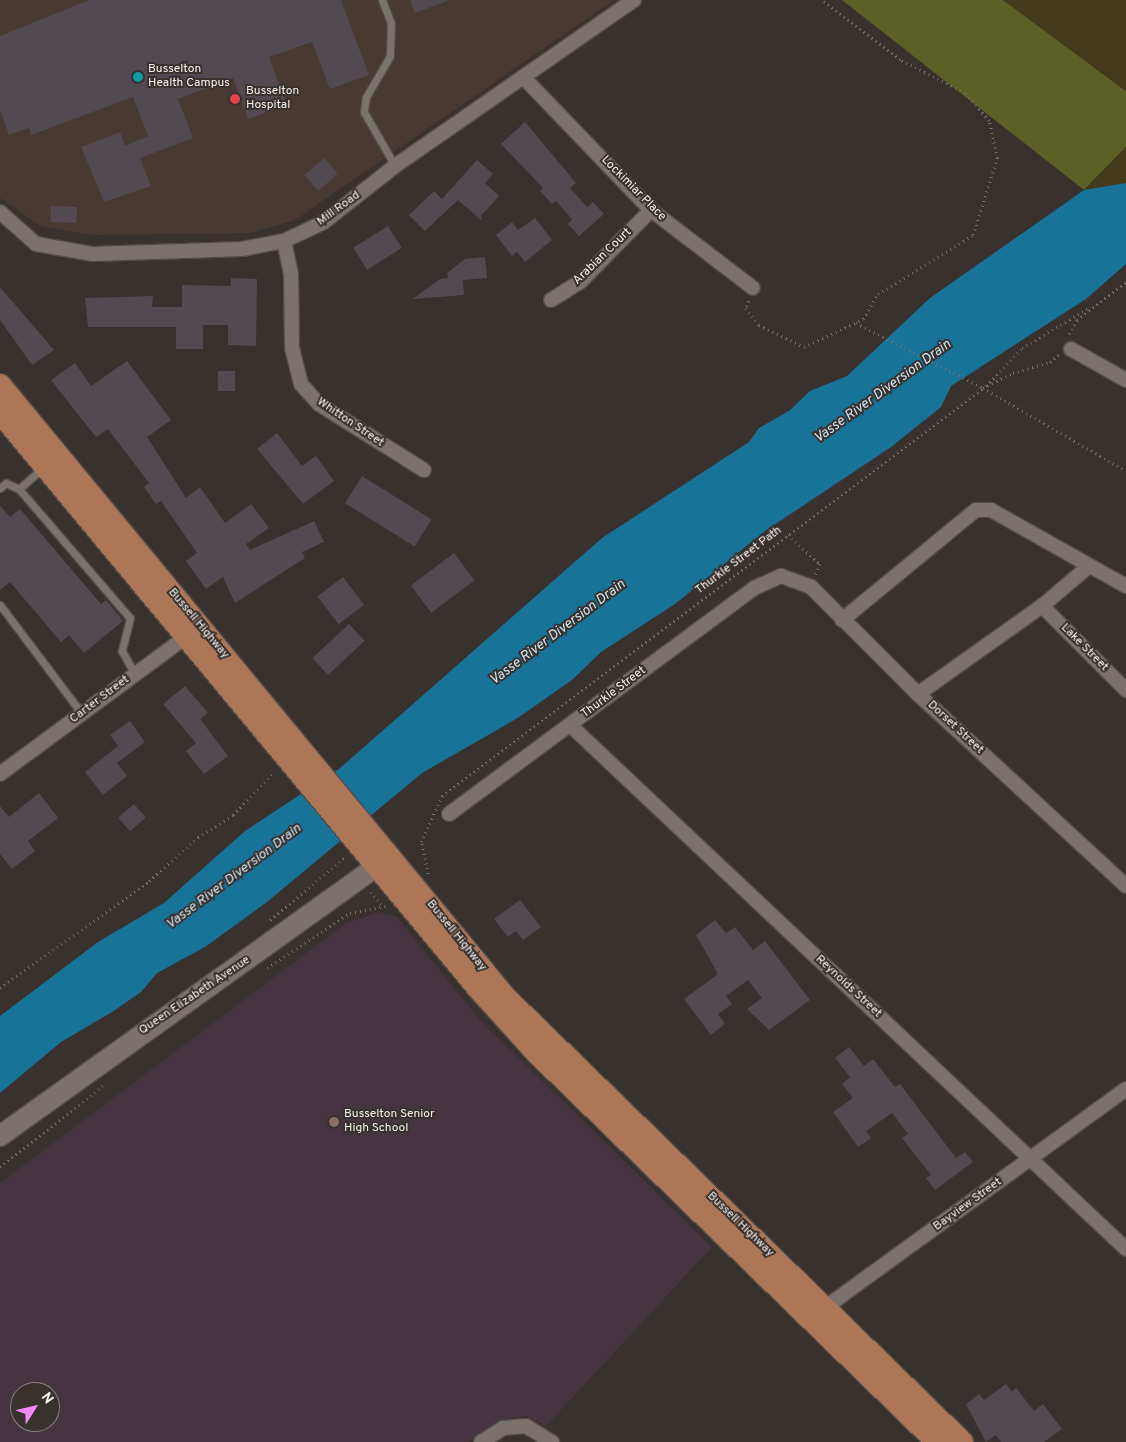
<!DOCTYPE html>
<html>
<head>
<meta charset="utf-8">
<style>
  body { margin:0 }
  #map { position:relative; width:1126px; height:1442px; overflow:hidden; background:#39312e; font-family:Overpass,sans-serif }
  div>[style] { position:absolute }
  .built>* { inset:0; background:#483933 }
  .education>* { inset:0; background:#463540 }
  .green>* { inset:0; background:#5a6026 }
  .sand>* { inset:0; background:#433b1b }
  .water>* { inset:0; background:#187399 }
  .building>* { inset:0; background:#524a50; transform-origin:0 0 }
  .path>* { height:2.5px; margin-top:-1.25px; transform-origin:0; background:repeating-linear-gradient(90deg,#766f6c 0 1px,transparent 0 5px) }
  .roads { filter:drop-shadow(1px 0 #554d4a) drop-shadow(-1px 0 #554d4a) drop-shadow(0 1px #554d4a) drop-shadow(0 -1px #554d4a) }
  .lane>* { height:7px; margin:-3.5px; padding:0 3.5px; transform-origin:3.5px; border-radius:3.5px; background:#7b716d }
  .street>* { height:14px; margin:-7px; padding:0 7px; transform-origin:7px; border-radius:7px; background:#7b716d }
  .secondary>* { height:20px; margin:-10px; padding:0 10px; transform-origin:10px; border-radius:10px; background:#7b716d }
  .primary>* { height:22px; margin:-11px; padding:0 11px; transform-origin:11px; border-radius:11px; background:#ac7657 }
  .dots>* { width:14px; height:14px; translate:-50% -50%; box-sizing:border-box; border:2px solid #39312e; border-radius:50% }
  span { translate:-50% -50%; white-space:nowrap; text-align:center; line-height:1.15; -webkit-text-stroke:4px #39312e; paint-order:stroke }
  .poi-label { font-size:12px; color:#f8f3f0 }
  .left { translate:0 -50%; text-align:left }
  .street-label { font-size:12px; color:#f8f3f0 }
  .water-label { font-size:14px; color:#d1e8f6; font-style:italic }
  .north { position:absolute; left:10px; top:1382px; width:50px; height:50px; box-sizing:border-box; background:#39312e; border:1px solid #857f7c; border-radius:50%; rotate:54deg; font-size:14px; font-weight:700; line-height:20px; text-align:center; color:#f8f3f0 }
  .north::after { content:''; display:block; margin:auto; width:18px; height:22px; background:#ef8bf7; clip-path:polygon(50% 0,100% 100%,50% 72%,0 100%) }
</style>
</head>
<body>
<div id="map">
  <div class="built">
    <i style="clip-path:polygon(0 0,614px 0,295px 220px,250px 233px,95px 235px,42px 227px,0 198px)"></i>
  </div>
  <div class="education">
    <i style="clip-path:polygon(evenodd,378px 912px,397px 917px,481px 1021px,712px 1247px,546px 1426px,526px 1416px,506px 1419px,469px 1442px,0 1442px,0 1183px,345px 924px,378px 912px,20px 1392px,50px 1392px,50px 1422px,20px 1422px,20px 1392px)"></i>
  </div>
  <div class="green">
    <i style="clip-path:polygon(842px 0,1003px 0,1126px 91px,1126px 147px,1084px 190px)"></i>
  </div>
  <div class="sand">
    <i style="clip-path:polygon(1003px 0,1126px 0,1126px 91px)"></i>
    <i style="clip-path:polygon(1126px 147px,1126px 183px,1084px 190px)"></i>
  </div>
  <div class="water">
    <i style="clip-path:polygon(1126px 183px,1126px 264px,1086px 299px,951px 386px,941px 407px,891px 447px,765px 531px,675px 604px,601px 652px,572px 680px,516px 719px,422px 773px,267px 902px,205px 947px,157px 973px,141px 992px,112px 1012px,61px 1042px,0 1093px,0 1016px,98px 942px,164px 903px,245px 831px,339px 769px,602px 538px,749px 442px,759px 428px,789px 411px,810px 391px,847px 376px,930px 298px,1084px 190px)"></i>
  </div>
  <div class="building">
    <i style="clip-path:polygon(89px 0,341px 0,369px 75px,330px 89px,312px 42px,269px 57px,287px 105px,248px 119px,233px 78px,178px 99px,193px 138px,140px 158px,151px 186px,104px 202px,81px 147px,120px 132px,125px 146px,148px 136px,133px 97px,31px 135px,29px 128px,9px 135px,0 110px,0 36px)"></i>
    <i style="clip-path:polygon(410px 0,447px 0,447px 1px,415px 13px)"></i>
    <i style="clip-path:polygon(525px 122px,576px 183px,570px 188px,587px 207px,593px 202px,604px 214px,579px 236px,568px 224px,572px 219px,556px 201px,552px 204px,540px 191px,543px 188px,501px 144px)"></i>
    <i style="left:324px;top:158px;width:21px;height:26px;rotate:49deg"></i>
    <i style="clip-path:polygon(477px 160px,493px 174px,485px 183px,499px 196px,481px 216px,482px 221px,458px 200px,425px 231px,409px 215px,434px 191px,442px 199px)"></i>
    <i style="left:51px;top:206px;width:26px;height:16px;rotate:2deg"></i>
    <i style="clip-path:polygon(535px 218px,552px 240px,525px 262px,517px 252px,512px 256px,496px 235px,512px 222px,518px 230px)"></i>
    <i style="left:388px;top:226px;width:26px;height:41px;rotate:58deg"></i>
    <i style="clip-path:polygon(485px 257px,487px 278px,463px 280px,464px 295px,413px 299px,440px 279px,448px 278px,447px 273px,465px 259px)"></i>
    <i style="clip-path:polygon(231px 278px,257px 279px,256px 346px,228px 345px,228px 325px,203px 325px,203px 349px,176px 349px,176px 327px,88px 327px,85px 298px,153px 296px,152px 307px,182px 307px,182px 285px,231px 286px)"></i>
    <i style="clip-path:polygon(0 287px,54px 350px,32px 365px,0 320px)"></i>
    <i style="clip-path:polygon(127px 361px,171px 420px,147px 437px,186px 498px,200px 487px,225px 523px,251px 504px,269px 528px,246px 544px,250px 550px,314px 521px,324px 542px,302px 552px,305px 558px,235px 603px,223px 577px,206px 589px,186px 561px,197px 553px,161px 501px,156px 504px,144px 487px,149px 483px,108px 429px,96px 437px,51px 380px,75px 363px,91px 386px)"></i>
    <i style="left:218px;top:371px;width:17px;height:20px"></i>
    <i style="clip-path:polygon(277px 433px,302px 466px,316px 456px,334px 481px,303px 504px,257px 449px)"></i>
    <i style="left:362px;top:476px;width:82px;height:32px;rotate:32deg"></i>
    <i style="clip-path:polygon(0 506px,10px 517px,20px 509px,101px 604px,106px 600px,123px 621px,84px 653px,69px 635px,61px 642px,10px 582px,0 590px)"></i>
    <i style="left:454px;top:553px;width:34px;height:54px;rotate:53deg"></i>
    <i style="left:343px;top:577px;width:35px;height:32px;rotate:53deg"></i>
    <i style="left:349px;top:624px;width:23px;height:50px;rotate:47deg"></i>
    <i style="clip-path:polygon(185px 686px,208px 713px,200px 719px,228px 756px,204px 774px,186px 751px,196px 743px,163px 704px)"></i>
    <i style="clip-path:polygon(130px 721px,145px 742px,117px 763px,127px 776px,103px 795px,85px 772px,118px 746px,110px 735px)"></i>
    <i style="clip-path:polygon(39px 793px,58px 818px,28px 841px,35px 851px,12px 869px,0 854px,0 806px,9px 817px)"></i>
    <i style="left:134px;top:804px;width:18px;height:21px;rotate:49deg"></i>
    <i style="clip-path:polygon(520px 900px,541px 927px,523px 940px,516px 931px,508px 937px,494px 919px)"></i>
    <i style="clip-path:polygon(715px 920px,726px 933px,735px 927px,753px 950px,765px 941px,810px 1000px,769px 1030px,747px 1009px,762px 998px,748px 980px,726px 996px,732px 1004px,718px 1014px,725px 1024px,711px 1035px,684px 999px,718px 974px,696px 935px)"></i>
    <i style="clip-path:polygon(849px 1047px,864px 1066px,873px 1059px,895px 1087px,900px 1084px,956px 1158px,965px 1152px,973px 1162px,935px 1190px,926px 1178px,931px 1175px,902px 1138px,908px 1134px,892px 1113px,866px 1131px,871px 1138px,858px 1147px,833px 1112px,853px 1098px,842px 1084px,850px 1077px,835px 1058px)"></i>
    <i style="clip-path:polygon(1006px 1384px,1012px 1392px,1016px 1388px,1034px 1411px,1043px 1404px,1062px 1429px,1044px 1442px,1001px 1442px,996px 1435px,986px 1442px,966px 1404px,979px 1394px,984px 1400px)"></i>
  </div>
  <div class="path">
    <i style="left:749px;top:301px;width:8px;rotate:113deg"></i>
    <i style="left:746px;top:308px;width:21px;rotate:53deg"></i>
    <i style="left:759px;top:325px;width:50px;rotate:26.1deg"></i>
    <i style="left:804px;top:347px;width:65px;rotate:-25.4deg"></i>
    <i style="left:863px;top:319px;width:29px;rotate:-59deg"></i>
    <i style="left:878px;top:294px;width:112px;rotate:-31.8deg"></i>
    <i style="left:973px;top:235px;width:81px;rotate:-72.7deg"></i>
    <i style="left:997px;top:158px;width:38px;rotate:-102deg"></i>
    <i style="left:989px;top:121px;width:37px;rotate:-131deg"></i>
    <i style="left:965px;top:93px;width:73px;rotate:-153.1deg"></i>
    <i style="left:900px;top:60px;width:98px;rotate:-142.4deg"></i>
    <i style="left:856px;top:323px;width:143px;rotate:27.1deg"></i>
    <i style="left:983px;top:388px;width:165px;rotate:30.1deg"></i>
    <i style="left:1069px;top:334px;width:16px;rotate:-60deg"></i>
    <i style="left:1077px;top:320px;width:62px;rotate:-37.8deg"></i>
    <i style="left:986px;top:386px;width:52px;rotate:-46.5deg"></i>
    <i style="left:1022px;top:348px;width:79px;rotate:-31.1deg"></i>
    <i style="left:788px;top:535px;width:43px;rotate:42.2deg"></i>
    <i style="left:820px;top:564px;width:11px;rotate:112deg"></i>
    <i style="left:428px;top:874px;width:33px;rotate:-102deg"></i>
    <i style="left:421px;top:842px;width:51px;rotate:-65.5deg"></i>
    <i style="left:442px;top:796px;width:678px;rotate:-37.02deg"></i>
    <i style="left:983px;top:388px;width:34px;rotate:-27deg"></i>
    <i style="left:1013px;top:373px;width:39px;rotate:-17deg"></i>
    <i style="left:1050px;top:362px;width:11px;rotate:-41deg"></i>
    <i style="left:371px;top:892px;width:16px;rotate:50deg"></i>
    <i style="left:270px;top:920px;width:98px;rotate:-40deg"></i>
    <i style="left:267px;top:968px;width:100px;rotate:-33.5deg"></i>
    <i style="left:350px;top:913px;width:37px;rotate:-11deg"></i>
    <i style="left:0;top:988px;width:183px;rotate:-35.7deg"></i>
    <i style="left:149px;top:881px;width:66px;rotate:-41.9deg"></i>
    <i style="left:198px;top:837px;width:41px;rotate:-32.2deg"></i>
    <i style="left:233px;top:815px;width:59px;rotate:-46.4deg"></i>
    <i style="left:0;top:1167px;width:135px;rotate:-38.4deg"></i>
  </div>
  <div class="roads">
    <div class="lane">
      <i style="left:382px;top:0;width:25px;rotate:69deg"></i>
      <i style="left:391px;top:23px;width:33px;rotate:92deg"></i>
      <i style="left:390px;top:56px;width:48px;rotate:120.3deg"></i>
      <i style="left:366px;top:97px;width:15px;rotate:98deg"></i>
      <i style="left:364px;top:112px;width:62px;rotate:60.1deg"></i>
      <i style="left:44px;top:467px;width:33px;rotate:139deg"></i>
      <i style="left:19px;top:489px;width:170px;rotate:49.3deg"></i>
      <i style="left:130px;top:618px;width:34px;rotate:104deg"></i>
      <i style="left:122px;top:651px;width:26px;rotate:61deg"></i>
      <i style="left:0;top:488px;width:8px;rotate:-40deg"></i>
      <i style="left:6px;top:483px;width:14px;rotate:25deg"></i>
      <i style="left:0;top:605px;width:136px;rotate:53deg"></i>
    </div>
    <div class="street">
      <i style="left:523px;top:77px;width:185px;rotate:46.1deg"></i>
      <i style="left:651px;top:210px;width:128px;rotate:37.4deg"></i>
      <i style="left:0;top:212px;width:48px;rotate:41.6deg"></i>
      <i style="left:36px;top:244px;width:58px;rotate:10deg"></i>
      <i style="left:93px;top:254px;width:149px;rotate:-1.9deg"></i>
      <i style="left:242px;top:249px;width:43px;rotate:-10.8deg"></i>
      <i style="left:284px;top:241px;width:44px;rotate:-25.4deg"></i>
      <i style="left:324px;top:222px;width:90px;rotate:-38.3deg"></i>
      <i style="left:395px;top:166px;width:291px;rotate:-34.8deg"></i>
      <i style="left:284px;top:241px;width:34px;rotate:78deg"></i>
      <i style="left:291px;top:274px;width:74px;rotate:89.2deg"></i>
      <i style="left:292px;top:348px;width:37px;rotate:76deg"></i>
      <i style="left:301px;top:384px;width:27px;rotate:48deg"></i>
      <i style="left:319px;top:404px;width:124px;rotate:32.2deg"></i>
      <i style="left:551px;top:300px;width:34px;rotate:-32deg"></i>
      <i style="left:580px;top:282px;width:101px;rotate:-45.4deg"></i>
      <i style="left:1071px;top:349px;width:63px;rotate:29.4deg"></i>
      <i style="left:1042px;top:606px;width:119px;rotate:45deg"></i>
      <i style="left:842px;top:620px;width:173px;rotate:-39.4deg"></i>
      <i style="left:976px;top:510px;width:15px"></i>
      <i style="left:991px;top:510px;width:155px;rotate:29.4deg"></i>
      <i style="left:918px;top:694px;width:152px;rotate:-35.4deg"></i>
      <i style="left:1042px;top:606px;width:62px;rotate:-40.4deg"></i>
      <i style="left:570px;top:725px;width:764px;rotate:43.3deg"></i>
      <i style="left:0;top:774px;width:237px;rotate:-36.4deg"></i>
      <i style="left:449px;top:814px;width:380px;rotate:-36.5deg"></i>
      <i style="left:754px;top:588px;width:30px;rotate:-24deg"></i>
      <i style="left:781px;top:576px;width:32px;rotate:20deg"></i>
      <i style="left:811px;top:587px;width:151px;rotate:45deg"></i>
      <i style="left:918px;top:694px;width:283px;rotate:42.7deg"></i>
      <i style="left:819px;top:1312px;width:379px;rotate:-36deg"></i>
      <i style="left:481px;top:1442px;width:26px;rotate:-32deg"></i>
      <i style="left:503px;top:1428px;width:23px;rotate:-5deg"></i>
      <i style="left:526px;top:1426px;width:31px;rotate:32deg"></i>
    </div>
    <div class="secondary">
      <i style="left:0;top:1136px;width:478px;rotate:-35.6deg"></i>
    </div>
    <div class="primary">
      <i style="left:0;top:385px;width:793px;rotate:50.47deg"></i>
      <i style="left:505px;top:997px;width:638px;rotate:44.24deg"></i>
      <i style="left:0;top:412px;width:749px;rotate:50.31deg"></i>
      <i style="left:478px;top:988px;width:88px;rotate:47.8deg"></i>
      <i style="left:537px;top:1053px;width:558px;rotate:44.2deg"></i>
    </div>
  </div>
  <div class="dots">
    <i style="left:138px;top:77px;background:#0f9aa8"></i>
    <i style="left:235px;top:99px;background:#e0444e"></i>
    <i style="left:334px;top:1122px;background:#8d6e63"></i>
  </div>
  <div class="poi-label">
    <span class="left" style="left:148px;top:77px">Busselton<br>Health Campus</span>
    <span class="left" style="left:246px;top:99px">Busselton<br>Hospital</span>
    <span class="left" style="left:344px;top:1122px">Busselton Senior<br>High School</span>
  </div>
  <div class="street-label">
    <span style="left:633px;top:189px;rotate:45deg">Lockimiar Place</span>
    <span style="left:339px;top:209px;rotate:-36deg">Mill Road</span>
    <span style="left:603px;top:257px;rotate:-44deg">Arabian Court</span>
    <span style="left:350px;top:423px;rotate:34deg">Whitton Street</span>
    <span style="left:739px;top:561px;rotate:-37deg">Thurkle Street Path</span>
    <span style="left:198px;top:624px;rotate:50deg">Bussell Highway</span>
    <span style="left:1084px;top:648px;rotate:45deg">Lake Street</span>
    <span style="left:614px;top:693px;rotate:-37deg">Thurkle Street</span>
    <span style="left:100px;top:700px;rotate:-37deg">Carter Street</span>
    <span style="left:955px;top:728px;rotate:43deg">Dorset Street</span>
    <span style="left:456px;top:936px;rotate:51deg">Bussell Highway</span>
    <span style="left:848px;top:987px;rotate:43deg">Reynolds Street</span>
    <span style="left:195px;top:996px;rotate:-34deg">Queen Elizabeth Avenue</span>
    <span style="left:968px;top:1205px;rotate:-36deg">Bayview Street</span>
    <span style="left:740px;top:1225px;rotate:44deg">Bussell Highway</span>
  </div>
  <div class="water-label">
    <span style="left:883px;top:392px;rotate:-36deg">Vasse River Diversion Drain</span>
    <span style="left:558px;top:633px;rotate:-37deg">Vasse River Diversion Drain</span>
    <span style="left:234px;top:877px;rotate:-37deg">Vasse River Diversion Drain</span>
  </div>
  <div class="north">N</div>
</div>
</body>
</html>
